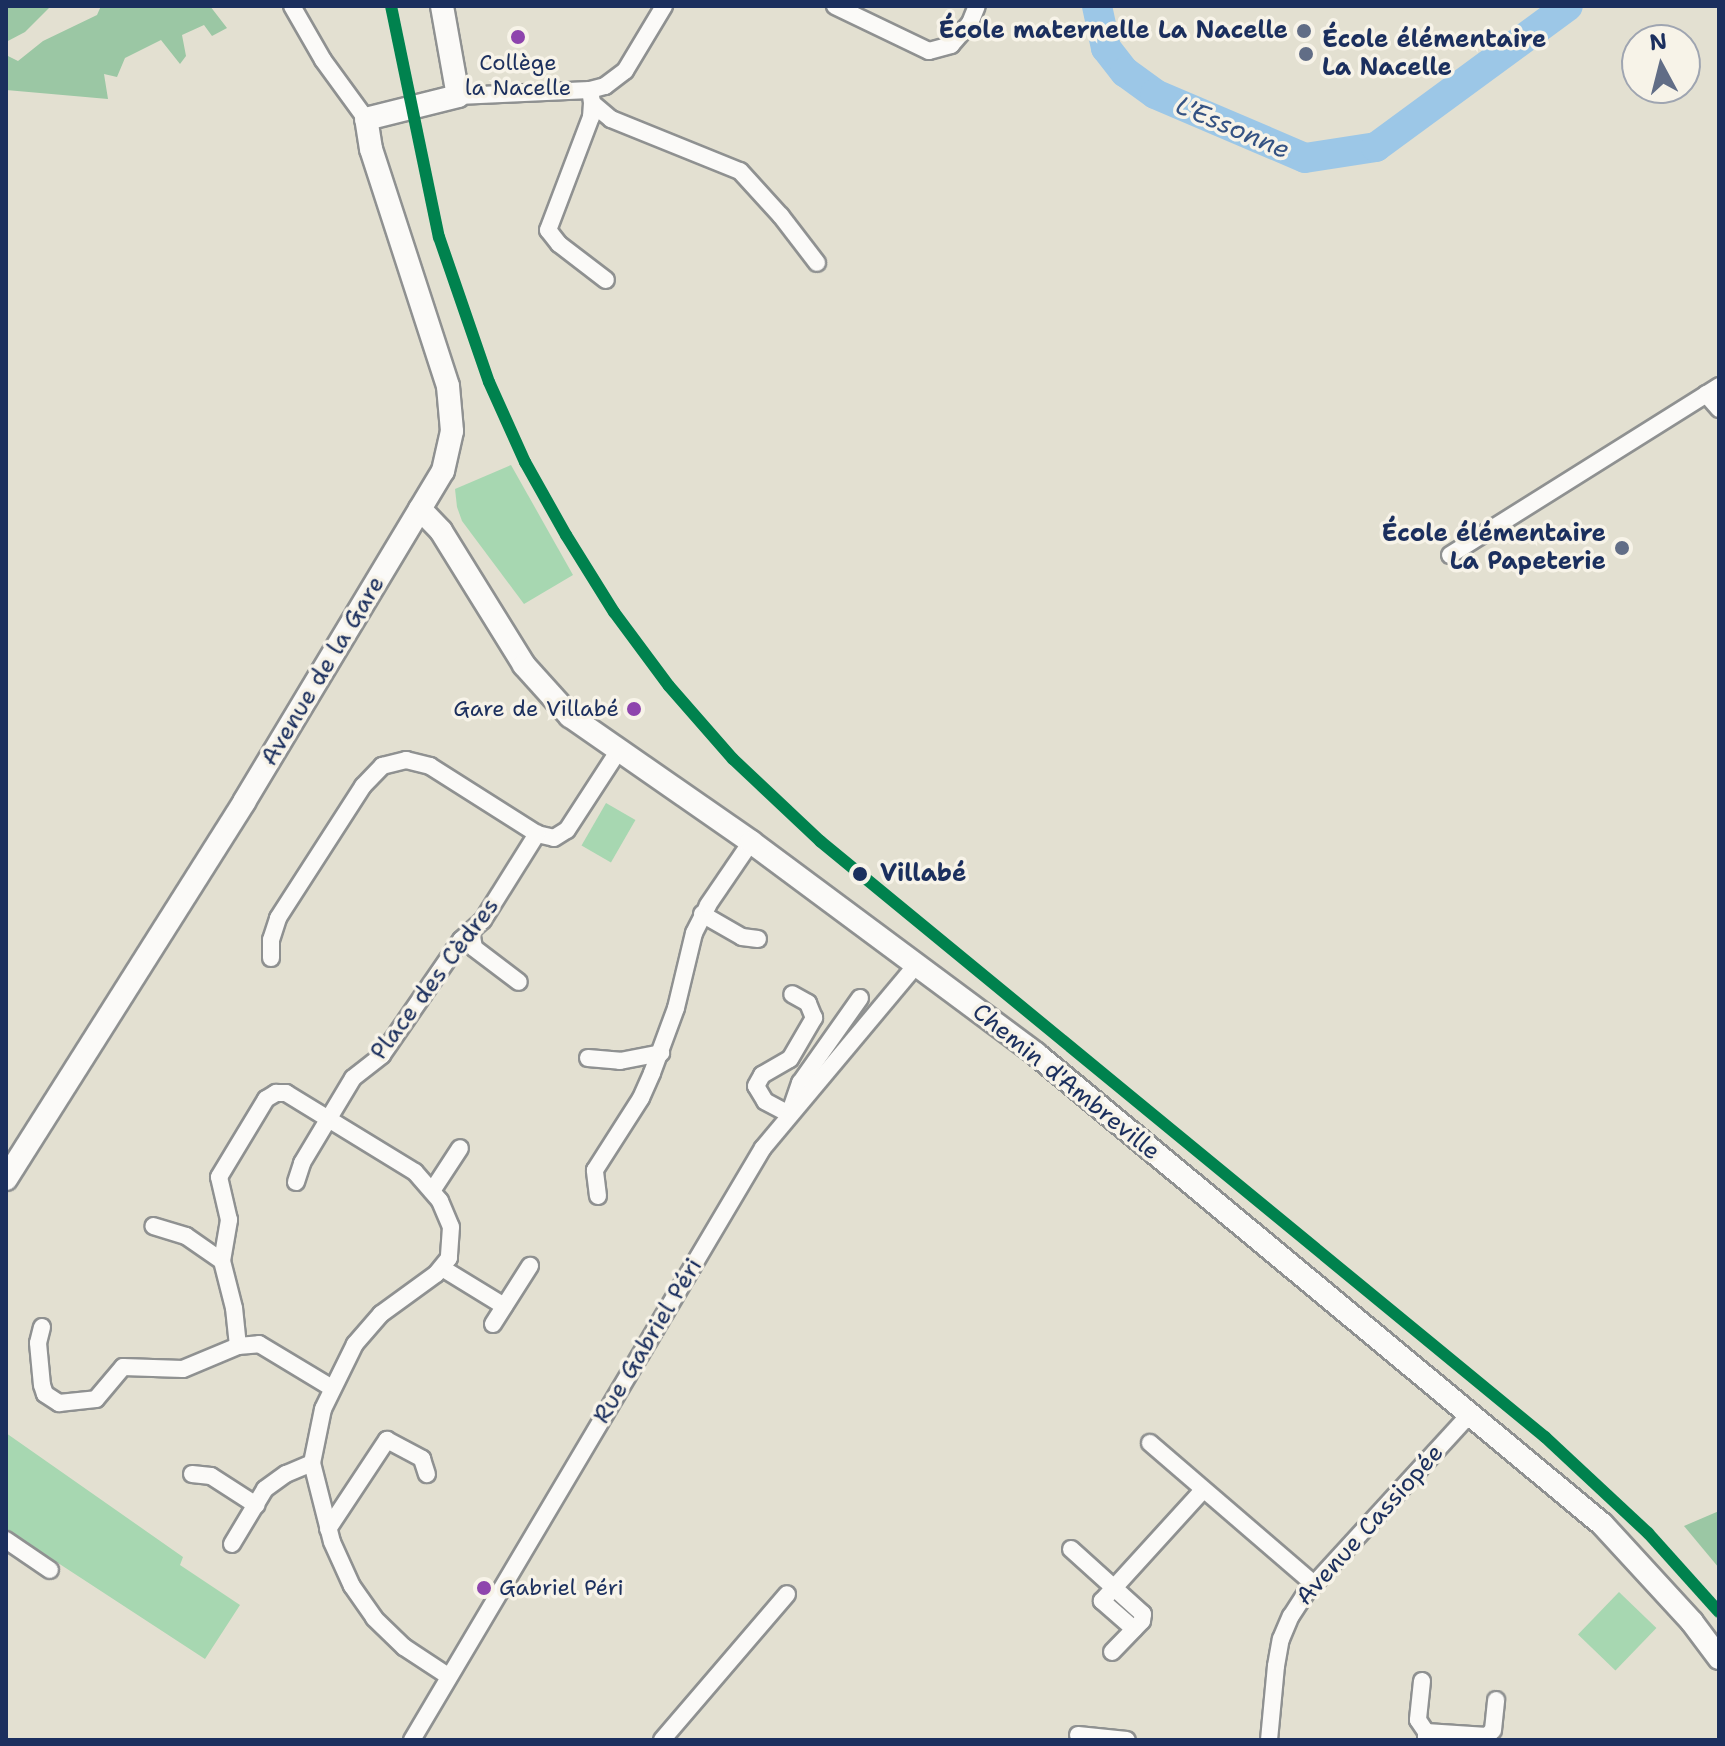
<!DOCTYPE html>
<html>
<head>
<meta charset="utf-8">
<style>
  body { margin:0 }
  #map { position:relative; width:1725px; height:1746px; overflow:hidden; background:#e3e0d1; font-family:"Shantell Sans",sans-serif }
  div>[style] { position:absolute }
  .green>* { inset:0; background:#a7d7b1; transform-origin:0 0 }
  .forest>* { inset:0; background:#9bc7a4 }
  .river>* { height:30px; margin:-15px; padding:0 15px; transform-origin:15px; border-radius:15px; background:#9cc7e7 }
  .roads { filter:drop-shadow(2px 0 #8f9191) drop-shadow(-2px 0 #8f9191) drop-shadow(0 2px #8f9191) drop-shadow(0 -2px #8f9191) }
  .street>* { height:16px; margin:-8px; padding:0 8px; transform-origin:8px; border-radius:8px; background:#fbfaf8 }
  .secondary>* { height:22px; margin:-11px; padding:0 11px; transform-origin:11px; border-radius:11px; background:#fbfaf8 }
  .rail-1>* { height:12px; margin:-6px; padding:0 6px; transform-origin:6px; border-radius:6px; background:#00824e }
  .dots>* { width:22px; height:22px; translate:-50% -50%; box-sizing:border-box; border:4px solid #f7f3e8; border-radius:50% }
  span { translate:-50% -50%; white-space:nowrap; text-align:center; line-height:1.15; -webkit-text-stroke:7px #f7f3e8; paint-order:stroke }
  .bus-label { font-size:22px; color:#1b2f5e }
  .right { translate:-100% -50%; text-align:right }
  .left { translate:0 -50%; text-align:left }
  .poi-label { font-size:24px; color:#1b2f5e; font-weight:700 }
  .street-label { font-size:24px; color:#1b2f5e }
  .stop-label { font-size:24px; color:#1b2f5e; font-weight:700 }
  .water-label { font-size:26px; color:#345283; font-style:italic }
  .frame { position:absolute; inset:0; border:8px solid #1b2f5e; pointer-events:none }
  .north { position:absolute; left:1621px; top:24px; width:80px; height:80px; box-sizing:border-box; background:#f7f3e8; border:2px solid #9fa5b1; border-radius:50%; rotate:353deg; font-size:22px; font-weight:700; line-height:32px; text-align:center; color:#1b2f5e }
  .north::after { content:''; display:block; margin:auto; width:28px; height:36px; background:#616d86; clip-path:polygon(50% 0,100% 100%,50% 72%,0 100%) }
</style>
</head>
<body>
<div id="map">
  <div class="green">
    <i style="clip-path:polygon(511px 465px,573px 575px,524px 604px,462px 521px,457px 507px,455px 489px)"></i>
    <i style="left:606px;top:803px;width:34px;height:49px;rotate:30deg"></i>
    <i style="clip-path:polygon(6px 1433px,183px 1557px,180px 1565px,240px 1605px,205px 1659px,6px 1529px)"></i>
    <i style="left:1619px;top:1592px;width:52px;height:59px;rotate:44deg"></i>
  </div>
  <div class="forest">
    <i style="clip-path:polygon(6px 6px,51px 6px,25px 32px,6px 42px)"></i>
    <i style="clip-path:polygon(101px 6px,210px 6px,227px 28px,212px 36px,204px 25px,182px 35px,186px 56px,180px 64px,161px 40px,125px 58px,117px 77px,104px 74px,108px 99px,6px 90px,6px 55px,18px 61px,43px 41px,97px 15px)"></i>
    <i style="clip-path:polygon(1719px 1511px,1719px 1568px,1684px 1526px)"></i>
  </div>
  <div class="river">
    <i style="left:1097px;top:6px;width:43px;rotate:77.9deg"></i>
    <i style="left:1106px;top:48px;width:31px;rotate:52deg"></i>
    <i style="left:1125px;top:72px;width:37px;rotate:36deg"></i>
    <i style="left:1155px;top:94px;width:163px;rotate:23.1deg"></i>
    <i style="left:1305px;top:158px;width:72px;rotate:-8.8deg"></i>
    <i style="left:1376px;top:147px;width:238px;rotate:-36.3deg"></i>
  </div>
  <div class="roads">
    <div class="street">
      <i style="left:292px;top:6px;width:62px;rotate:60.1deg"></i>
      <i style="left:323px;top:60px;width:73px;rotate:53.9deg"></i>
      <i style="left:835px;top:6px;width:104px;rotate:25.6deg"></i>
      <i style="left:929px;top:51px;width:23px;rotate:-15deg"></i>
      <i style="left:951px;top:45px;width:29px;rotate:-49deg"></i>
      <i style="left:970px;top:23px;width:18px;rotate:-68deg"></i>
      <i style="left:590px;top:90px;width:13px;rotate:81deg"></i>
      <i style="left:592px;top:103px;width:25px;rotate:40deg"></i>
      <i style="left:611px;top:119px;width:139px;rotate:22deg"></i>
      <i style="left:740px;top:171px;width:61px;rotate:47.7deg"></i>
      <i style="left:781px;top:216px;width:59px;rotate:52.5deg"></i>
      <i style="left:458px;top:96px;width:132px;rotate:-2.6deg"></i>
      <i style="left:590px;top:90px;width:16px;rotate:-15deg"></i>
      <i style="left:605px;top:86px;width:25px;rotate:-37deg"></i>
      <i style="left:625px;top:71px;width:76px;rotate:-59deg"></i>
      <i style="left:592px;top:103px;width:14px;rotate:94deg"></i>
      <i style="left:591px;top:117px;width:121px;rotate:110.8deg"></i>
      <i style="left:548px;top:230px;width:18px;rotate:52deg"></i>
      <i style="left:559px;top:244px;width:59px;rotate:37.5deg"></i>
      <i style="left:1706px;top:394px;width:20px;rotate:49deg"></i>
      <i style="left:1450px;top:555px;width:318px;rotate:-32.1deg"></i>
      <i style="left:702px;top:914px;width:46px;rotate:29.9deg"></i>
      <i style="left:742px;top:937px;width:16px;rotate:7deg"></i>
      <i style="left:471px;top:931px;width:17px;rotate:80deg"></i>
      <i style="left:474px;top:948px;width:56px;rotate:37.1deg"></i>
      <i style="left:271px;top:958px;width:18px;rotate:-90deg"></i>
      <i style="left:271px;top:940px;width:23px;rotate:-72deg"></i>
      <i style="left:278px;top:918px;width:157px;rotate:-57.2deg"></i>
      <i style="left:363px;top:786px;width:28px;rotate:-46deg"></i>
      <i style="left:382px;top:766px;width:25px;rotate:-14deg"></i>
      <i style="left:406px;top:760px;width:25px;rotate:14deg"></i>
      <i style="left:430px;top:766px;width:127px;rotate:32.4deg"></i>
      <i style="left:537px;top:834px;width:17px;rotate:13deg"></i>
      <i style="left:554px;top:838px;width:15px;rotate:-32deg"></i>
      <i style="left:567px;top:830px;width:95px;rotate:-57deg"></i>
      <i style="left:588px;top:1058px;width:32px;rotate:5deg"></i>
      <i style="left:620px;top:1061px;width:42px;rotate:-11deg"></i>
      <i style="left:791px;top:1109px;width:28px;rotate:-71deg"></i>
      <i style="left:800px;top:1083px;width:104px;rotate:-54.8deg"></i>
      <i style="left:789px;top:1114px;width:27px;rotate:-152deg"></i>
      <i style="left:765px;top:1101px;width:17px;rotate:-121deg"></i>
      <i style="left:756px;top:1086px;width:13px;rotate:-61deg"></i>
      <i style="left:762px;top:1075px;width:32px;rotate:-30deg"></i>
      <i style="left:790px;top:1059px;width:48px;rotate:-59.7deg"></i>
      <i style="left:814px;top:1018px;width:16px;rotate:-112deg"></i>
      <i style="left:808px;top:1003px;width:18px;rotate:-151deg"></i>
      <i style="left:296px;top:1182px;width:20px;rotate:-72deg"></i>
      <i style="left:302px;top:1163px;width:99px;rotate:-59deg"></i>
      <i style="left:353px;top:1078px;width:37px;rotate:-38deg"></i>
      <i style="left:382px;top:1055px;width:140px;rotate:-55.5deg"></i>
      <i style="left:461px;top:940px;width:30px;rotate:-42deg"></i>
      <i style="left:483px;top:920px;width:102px;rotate:-57.9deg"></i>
      <i style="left:432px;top:1191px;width:51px;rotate:-56.9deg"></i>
      <i style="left:598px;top:1196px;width:26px;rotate:-97deg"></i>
      <i style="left:595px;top:1170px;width:85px;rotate:-57.4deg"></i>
      <i style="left:641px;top:1098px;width:27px;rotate:-66deg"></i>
      <i style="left:652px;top:1073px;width:69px;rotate:-69.7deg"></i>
      <i style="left:676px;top:1008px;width:77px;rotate:-76.5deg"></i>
      <i style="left:694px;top:933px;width:31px;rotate:-63deg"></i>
      <i style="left:708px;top:905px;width:76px;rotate:-55.7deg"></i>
      <i style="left:222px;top:1261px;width:42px;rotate:-80.3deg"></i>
      <i style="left:229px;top:1220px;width:44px;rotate:-103.1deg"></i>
      <i style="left:219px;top:1177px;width:91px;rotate:-58.9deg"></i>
      <i style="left:266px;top:1099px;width:12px;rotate:-31deg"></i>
      <i style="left:276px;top:1093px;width:10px"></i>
      <i style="left:286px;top:1093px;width:151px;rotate:31.5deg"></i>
      <i style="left:415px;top:1172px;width:38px;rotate:49deg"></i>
      <i style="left:440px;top:1201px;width:28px;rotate:67deg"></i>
      <i style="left:451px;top:1227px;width:31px;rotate:94deg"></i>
      <i style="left:449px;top:1258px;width:21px;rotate:129deg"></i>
      <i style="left:436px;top:1274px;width:68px;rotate:144deg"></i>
      <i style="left:381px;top:1314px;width:40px;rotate:131deg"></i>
      <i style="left:355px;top:1344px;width:72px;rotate:116.2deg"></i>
      <i style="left:323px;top:1409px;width:55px;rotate:101.5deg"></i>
      <i style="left:312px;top:1463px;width:81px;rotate:75.8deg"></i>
      <i style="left:332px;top:1542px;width:48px;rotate:65.6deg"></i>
      <i style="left:352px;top:1586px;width:39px;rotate:55deg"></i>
      <i style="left:374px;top:1618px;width:42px;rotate:44deg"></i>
      <i style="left:404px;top:1647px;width:53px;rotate:33.4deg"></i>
      <i style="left:442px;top:1268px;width:73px;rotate:31.5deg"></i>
      <i style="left:493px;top:1324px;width:69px;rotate:-57.5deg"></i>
      <i style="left:42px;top:1327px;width:16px;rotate:104deg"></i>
      <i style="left:38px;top:1343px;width:42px;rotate:84.6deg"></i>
      <i style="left:42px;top:1385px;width:9px;rotate:72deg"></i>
      <i style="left:45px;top:1394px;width:17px;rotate:33deg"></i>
      <i style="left:59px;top:1403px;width:37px;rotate:-6deg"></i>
      <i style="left:96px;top:1399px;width:42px;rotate:-49.8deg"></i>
      <i style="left:123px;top:1367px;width:60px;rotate:1.9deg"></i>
      <i style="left:183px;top:1369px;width:60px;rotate:-22.7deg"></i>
      <i style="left:238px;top:1346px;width:38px;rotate:-96deg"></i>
      <i style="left:234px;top:1308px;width:49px;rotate:-104.3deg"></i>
      <i style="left:222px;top:1261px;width:44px;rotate:-145.2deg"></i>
      <i style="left:186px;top:1236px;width:34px;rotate:-163deg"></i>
      <i style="left:238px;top:1346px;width:21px;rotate:-5deg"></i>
      <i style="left:259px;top:1344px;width:85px;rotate:31.1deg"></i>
      <i style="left:1150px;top:1443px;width:216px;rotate:40.7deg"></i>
      <i style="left:192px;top:1474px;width:19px;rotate:6deg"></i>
      <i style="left:211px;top:1476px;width:54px;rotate:32.8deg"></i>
      <i style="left:328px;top:1529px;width:107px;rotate:-56.5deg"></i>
      <i style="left:387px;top:1440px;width:40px;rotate:28deg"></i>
      <i style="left:422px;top:1459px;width:16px;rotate:72deg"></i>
      <i style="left:6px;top:1540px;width:53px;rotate:34.3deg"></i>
      <i style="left:232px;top:1544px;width:64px;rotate:-59deg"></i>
      <i style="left:265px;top:1489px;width:26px;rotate:-36deg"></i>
      <i style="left:286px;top:1474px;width:28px;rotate:-23deg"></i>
      <i style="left:1071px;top:1549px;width:97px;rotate:42.1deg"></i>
      <i style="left:1143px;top:1614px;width:7px;rotate:98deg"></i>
      <i style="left:1142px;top:1621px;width:43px;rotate:134.1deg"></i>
      <i style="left:1134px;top:1629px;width:43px;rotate:-138.8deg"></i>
      <i style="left:1102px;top:1601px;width:150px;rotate:-47.7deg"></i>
      <i style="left:1422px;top:1681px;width:39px;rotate:96deg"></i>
      <i style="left:1418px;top:1720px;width:14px;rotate:56deg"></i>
      <i style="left:1078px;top:1735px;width:49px;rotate:5.8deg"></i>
      <i style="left:412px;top:1740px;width:688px;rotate:-59.34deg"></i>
      <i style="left:763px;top:1148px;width:239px;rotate:-50.1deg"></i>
      <i style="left:662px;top:1740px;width:192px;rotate:-49.4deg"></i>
      <i style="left:1269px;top:1740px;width:74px;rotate:-84.6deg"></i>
      <i style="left:1276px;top:1666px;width:27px;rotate:-80deg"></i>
      <i style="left:1281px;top:1639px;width:25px;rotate:-67deg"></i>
      <i style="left:1291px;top:1616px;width:27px;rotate:-57deg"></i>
      <i style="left:1306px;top:1593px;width:244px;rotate:-47.5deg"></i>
      <i style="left:1426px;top:1740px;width:8px;rotate:-90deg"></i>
      <i style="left:1426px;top:1732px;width:61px;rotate:3.8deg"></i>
      <i style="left:1487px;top:1736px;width:8px;rotate:-45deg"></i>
      <i style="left:1493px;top:1730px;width:30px;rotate:-84deg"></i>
    </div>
    <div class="secondary">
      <i style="left:420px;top:509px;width:30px;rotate:46deg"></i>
      <i style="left:441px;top:531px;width:158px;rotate:58.2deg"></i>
      <i style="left:524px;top:665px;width:69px;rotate:48deg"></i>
      <i style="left:570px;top:716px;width:221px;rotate:34.8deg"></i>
      <i style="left:751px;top:842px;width:355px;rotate:36.6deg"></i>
      <i style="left:1036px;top:1054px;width:736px;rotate:39.71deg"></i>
      <i style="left:1602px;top:1524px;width:133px;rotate:47.4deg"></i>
      <i style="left:1692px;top:1622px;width:45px;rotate:53.1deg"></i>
      <i style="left:6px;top:1179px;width:446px;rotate:-57.7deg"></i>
      <i style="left:244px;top:802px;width:386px;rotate:-59deg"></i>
      <i style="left:443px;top:471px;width:41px;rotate:-77.3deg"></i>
      <i style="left:452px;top:431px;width:45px;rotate:-95.1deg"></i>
      <i style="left:448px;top:386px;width:249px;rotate:-108deg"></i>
      <i style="left:371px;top:149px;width:30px;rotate:-99deg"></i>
      <i style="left:366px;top:119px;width:95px;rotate:-14deg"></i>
      <i style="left:458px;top:96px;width:91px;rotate:-100.1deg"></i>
    </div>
  </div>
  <div class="rail-1">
    <i style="left:391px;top:6px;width:236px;rotate:78.3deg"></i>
    <i style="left:439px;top:237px;width:153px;rotate:71deg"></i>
    <i style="left:489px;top:382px;width:88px;rotate:65.8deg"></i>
    <i style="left:525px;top:462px;width:84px;rotate:60.7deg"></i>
    <i style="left:566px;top:535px;width:91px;rotate:58.1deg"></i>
    <i style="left:614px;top:612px;width:92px;rotate:53.4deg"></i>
    <i style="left:669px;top:686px;width:97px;rotate:48.8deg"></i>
    <i style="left:733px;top:759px;width:120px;rotate:43.3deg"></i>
    <i style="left:820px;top:841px;width:939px;rotate:39.42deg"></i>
    <i style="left:1545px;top:1437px;width:141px;rotate:43deg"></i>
    <i style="left:1648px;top:1533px;width:106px;rotate:48.1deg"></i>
  </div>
  <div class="dots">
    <i style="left:1304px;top:31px;background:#616d86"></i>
    <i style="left:518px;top:37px;background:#8e44ad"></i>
    <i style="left:1306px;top:54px;background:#616d86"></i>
    <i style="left:1622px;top:548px;background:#616d86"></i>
    <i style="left:634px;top:709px;background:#8e44ad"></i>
    <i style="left:860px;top:874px;background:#1b2f5e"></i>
    <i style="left:484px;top:1588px;background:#8e44ad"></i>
  </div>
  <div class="bus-label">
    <span style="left:518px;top:75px">Collège<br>la Nacelle</span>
    <span class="right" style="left:619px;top:709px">Gare de Villabé</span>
    <span class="left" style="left:499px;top:1588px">Gabriel Péri</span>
  </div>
  <div class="poi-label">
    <span class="right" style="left:1288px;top:31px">École maternelle La Nacelle</span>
    <span class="left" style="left:1322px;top:54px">École élémentaire<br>La Nacelle</span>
    <span class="right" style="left:1606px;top:548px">École élémentaire<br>La Papeterie</span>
  </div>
  <div class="street-label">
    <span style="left:323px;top:671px;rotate:-59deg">Avenue de la Gare</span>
    <span style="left:435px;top:979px;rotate:-53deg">Place des Cèdres</span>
    <span style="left:1066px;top:1082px;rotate:39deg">Chemin d'Ambreville</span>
    <span style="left:648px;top:1341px;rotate:-59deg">Rue Gabriel Péri</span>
    <span style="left:1370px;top:1525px;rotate:-48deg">Avenue Cassiopée</span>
  </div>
  <div class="stop-label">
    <span class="left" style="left:880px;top:874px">Villabé</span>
  </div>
  <div class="water-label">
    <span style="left:1233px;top:127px;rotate:23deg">L'Essonne</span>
  </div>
  <div class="frame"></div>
  <div class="north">N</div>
</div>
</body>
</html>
